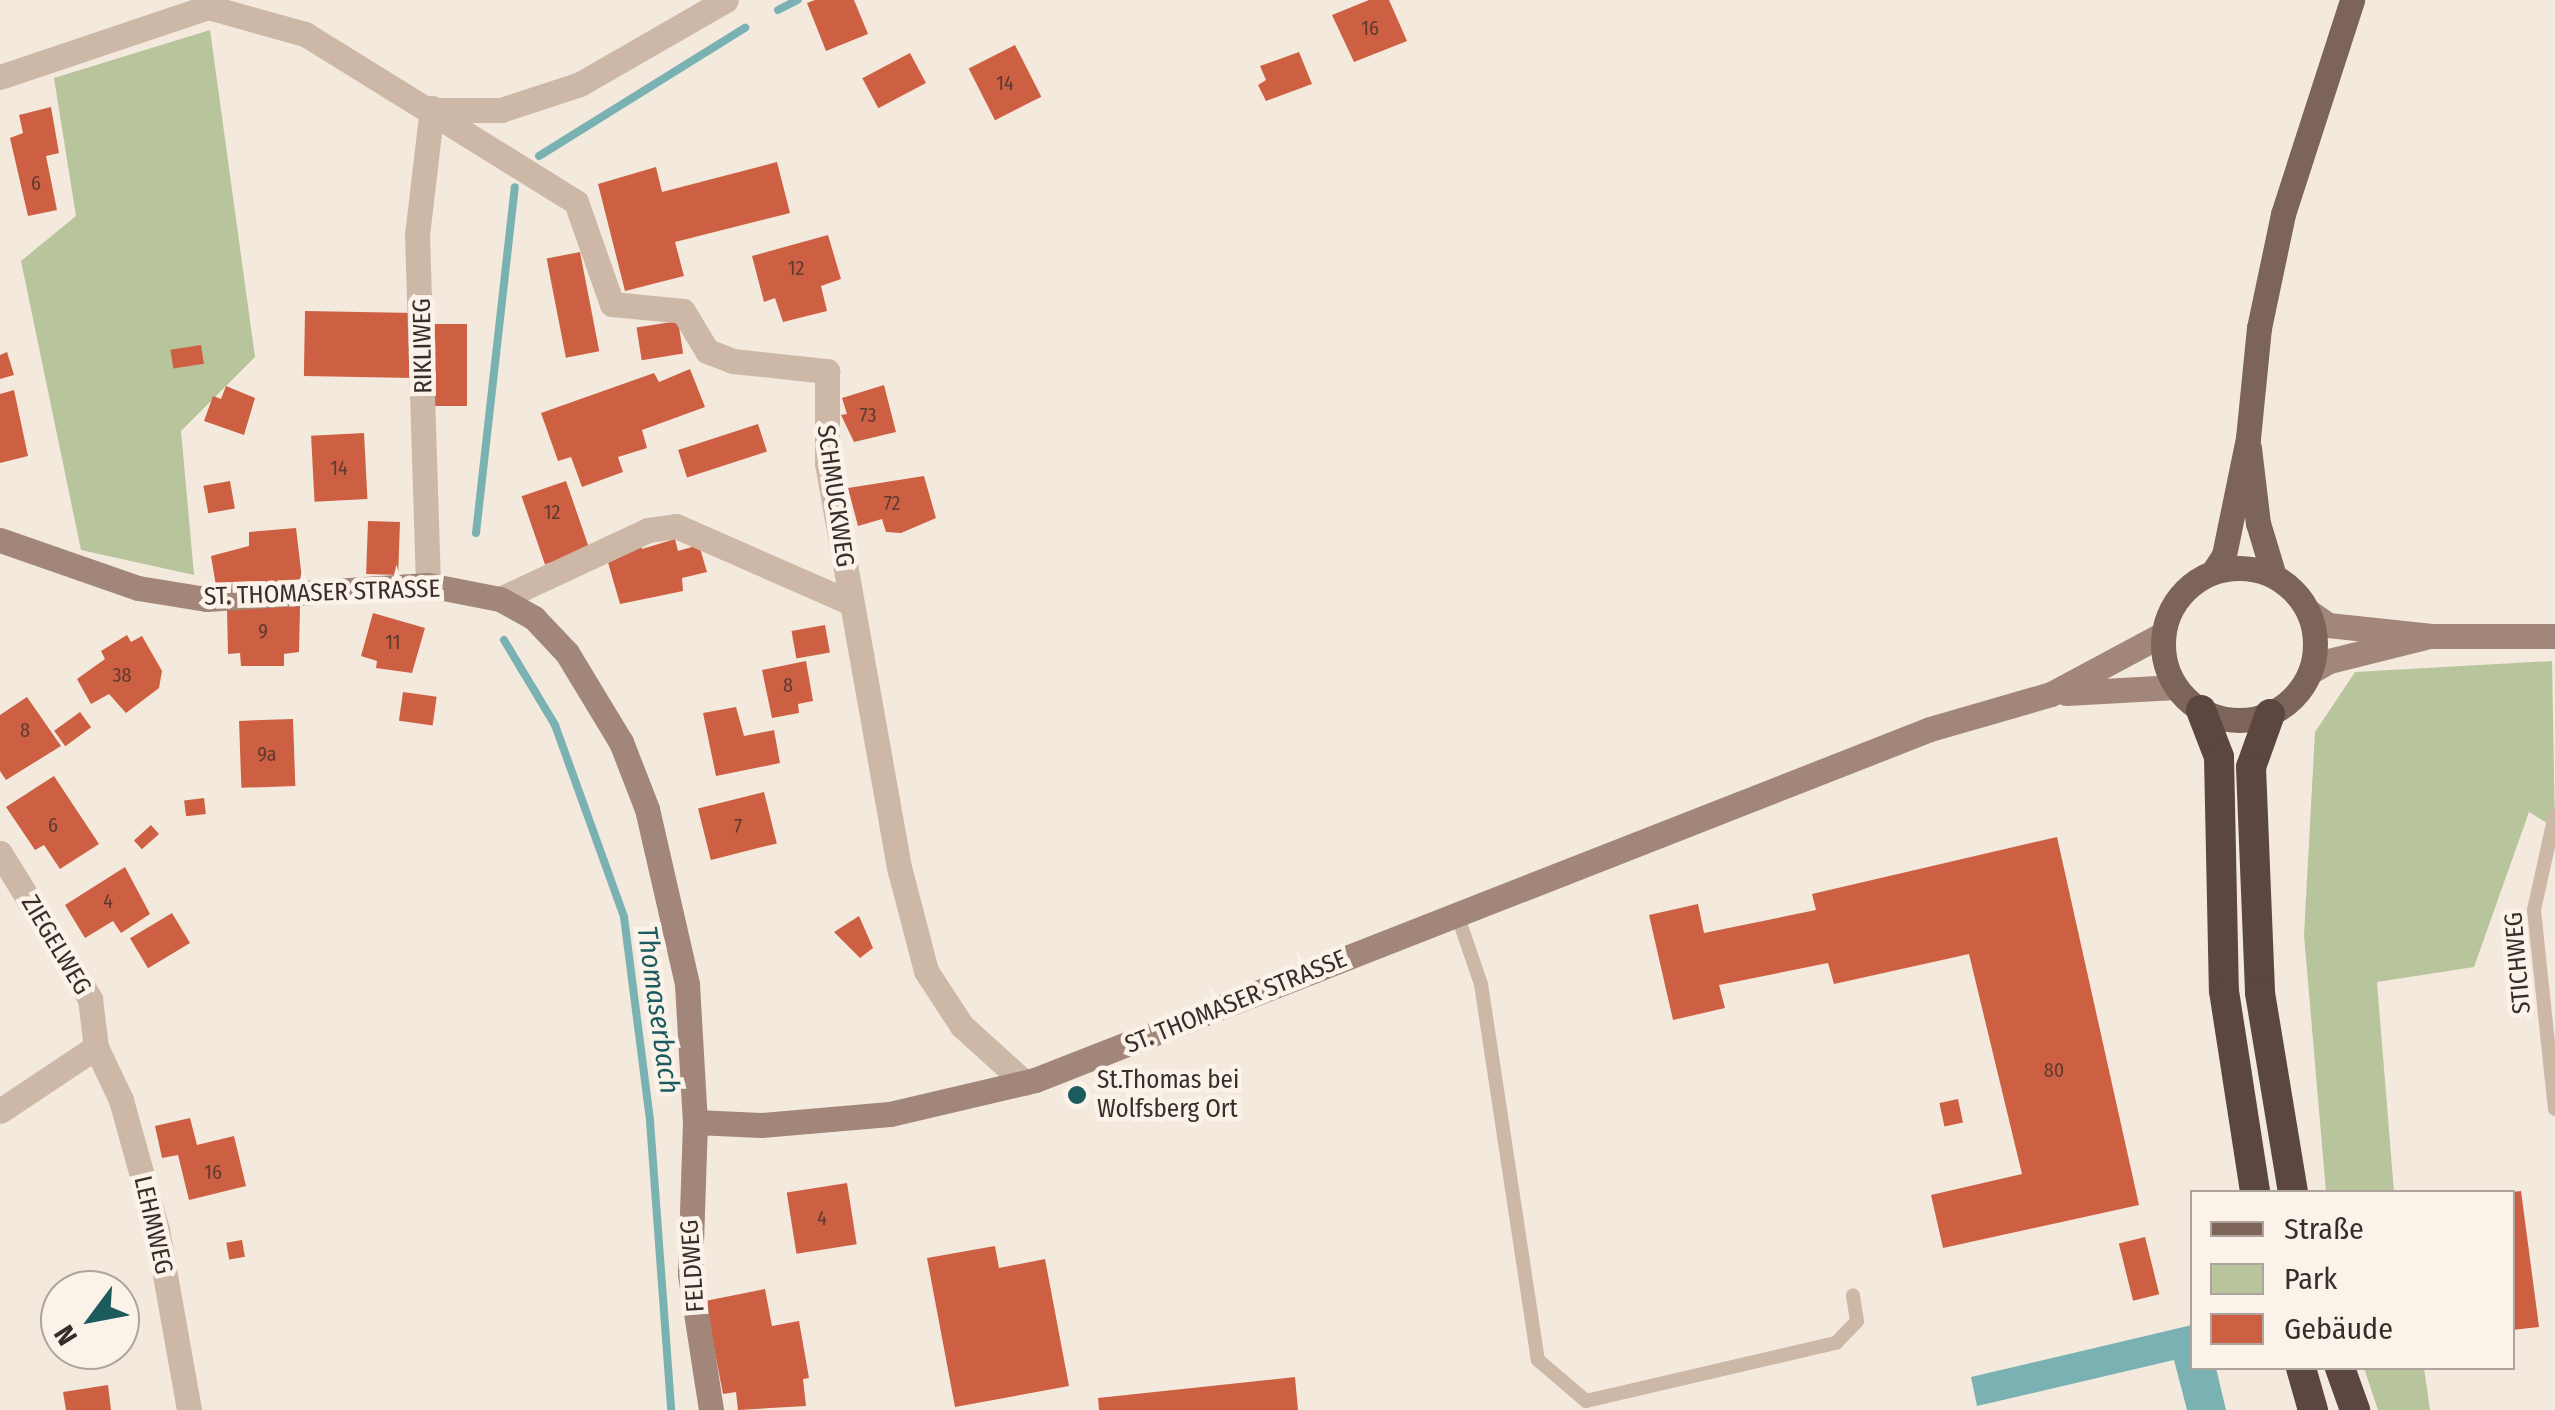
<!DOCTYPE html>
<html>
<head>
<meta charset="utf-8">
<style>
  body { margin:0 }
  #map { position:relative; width:2555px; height:1410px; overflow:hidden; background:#f4e9dd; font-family:"Fira Sans Condensed",sans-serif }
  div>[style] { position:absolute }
  .green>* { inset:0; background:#b8c49c }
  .water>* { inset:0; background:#7ab2b3 }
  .stream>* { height:8px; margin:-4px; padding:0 4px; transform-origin:4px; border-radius:4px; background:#7ab2b3 }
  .building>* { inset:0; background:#cd6043; transform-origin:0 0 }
  .lane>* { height:14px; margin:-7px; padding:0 7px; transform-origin:7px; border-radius:7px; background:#cdb8a8 }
  .street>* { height:25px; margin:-12.5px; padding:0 12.5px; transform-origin:12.5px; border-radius:12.5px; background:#cdb8a8 }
  .secondary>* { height:25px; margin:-12.5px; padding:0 12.5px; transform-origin:12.5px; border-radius:12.5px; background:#a18679 }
  .primary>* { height:25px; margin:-12.5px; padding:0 12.5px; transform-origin:12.5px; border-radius:12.5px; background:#7c6459 }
  .primary>.ring { margin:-12.5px; padding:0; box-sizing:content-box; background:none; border:25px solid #7c6459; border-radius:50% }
  .highway>* { height:30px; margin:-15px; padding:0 15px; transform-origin:15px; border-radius:15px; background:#5b473f }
  .dots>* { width:28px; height:28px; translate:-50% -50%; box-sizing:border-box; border:5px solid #fbf3ea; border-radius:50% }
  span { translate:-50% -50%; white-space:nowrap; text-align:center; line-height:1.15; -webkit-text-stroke:9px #fbf3ea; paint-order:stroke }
  .number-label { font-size:20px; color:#5e3a30 }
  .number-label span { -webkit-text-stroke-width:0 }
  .street-label { font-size:25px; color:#392d29 }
  .poi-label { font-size:25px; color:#392d29 }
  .left { translate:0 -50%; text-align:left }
  .water-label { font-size:28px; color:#1b5b5e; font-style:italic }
  .legend { position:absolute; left:2190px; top:1190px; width:325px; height:180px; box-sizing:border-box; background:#fbf3ea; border:2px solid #ada49d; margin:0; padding:12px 18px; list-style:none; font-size:30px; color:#392d29 }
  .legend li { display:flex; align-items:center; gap:20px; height:50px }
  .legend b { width:50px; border:2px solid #ada49d }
  .north { position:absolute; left:40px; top:1270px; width:100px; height:100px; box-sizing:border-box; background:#fbf3ea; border:2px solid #ada49d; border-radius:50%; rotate:238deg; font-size:28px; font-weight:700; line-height:40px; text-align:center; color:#392d29 }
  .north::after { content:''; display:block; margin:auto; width:35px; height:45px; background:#1b5b5e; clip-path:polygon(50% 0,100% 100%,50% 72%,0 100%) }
</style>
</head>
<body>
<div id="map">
  <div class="green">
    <i style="clip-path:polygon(210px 30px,255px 357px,181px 431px,194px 575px,81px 550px,21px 261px,76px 216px,54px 78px)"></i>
    <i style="clip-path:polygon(2552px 661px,2555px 828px,2529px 812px,2474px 967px,2377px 982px,2394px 1192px,2326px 1192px,2304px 935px,2315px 732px,2355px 672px)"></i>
    <i style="clip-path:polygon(2364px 1368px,2424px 1368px,2430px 1410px,2378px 1410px)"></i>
  </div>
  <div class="water">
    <i style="clip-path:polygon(2192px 1325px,2192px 1368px,2216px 1368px,2226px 1410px,2187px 1410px,2174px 1360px,1977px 1406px,1971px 1377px)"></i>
  </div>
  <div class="stream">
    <i style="left:778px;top:10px;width:22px;rotate:-27deg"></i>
    <i style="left:539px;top:156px;width:243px;rotate:-31.9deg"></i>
    <i style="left:476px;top:533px;width:348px;rotate:-83.6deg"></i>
    <i style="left:504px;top:640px;width:99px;rotate:59deg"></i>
    <i style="left:555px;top:725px;width:204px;rotate:70.2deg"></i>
    <i style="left:624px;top:917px;width:206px;rotate:82.7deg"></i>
    <i style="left:650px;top:1121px;width:290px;rotate:85.8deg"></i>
  </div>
  <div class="building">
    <i style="clip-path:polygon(815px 0,854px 0,868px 34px,826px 51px,807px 3px)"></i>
    <i style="clip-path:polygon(1369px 0,1389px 0,1407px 41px,1354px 62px,1332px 15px)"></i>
    <i style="left:1015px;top:45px;width:58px;height:52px;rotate:63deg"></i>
    <i style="clip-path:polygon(1299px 52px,1312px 84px,1266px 101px,1258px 85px,1266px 80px,1260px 66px)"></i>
    <i style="left:910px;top:53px;width:34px;height:54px;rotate:62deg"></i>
    <i style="clip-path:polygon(51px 107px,59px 153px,46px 156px,57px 210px,28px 216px,10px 138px,23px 133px,19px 115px)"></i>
    <i style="clip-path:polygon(777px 162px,790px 213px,675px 242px,684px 276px,625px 291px,598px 184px,656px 167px,662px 192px)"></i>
    <i style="clip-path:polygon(828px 235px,841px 279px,821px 286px,827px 311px,783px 322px,775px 298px,764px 302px,752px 256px)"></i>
    <i style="left:580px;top:252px;width:101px;height:34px;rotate:79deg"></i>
    <i style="left:415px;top:313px;width:65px;height:110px;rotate:91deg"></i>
    <i style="left:678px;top:321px;width:33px;height:42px;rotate:81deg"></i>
    <i style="left:432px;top:324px;width:35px;height:82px"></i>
    <i style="left:201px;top:345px;width:19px;height:31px;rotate:81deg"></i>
    <i style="clip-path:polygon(7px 352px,14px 375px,0 379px,0 355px)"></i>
    <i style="clip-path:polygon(690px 369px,705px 407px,642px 430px,647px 448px,618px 457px,623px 472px,582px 487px,571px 457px,558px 461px,541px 413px,654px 373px,659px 382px)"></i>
    <i style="clip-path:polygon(884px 385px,896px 432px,854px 442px,841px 415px,847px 414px,842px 398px)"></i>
    <i style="clip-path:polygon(226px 386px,255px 398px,244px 435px,204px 421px,213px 396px,221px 399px)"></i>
    <i style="clip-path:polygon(14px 390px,28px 456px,0 463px,0 394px)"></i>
    <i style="left:758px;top:424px;width:29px;height:84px;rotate:72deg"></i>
    <i style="left:364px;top:433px;width:66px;height:53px;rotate:87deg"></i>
    <i style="clip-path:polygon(924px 476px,936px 518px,901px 533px,886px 532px,882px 519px,858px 526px,848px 488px)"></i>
    <i style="left:230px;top:481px;width:28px;height:27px;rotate:80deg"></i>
    <i style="left:566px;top:481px;width:72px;height:47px;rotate:71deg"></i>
    <i style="left:368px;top:521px;width:32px;height:53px;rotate:2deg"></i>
    <i style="clip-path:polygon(296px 528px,302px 579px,217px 592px,211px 556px,249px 546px,249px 532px)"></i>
    <i style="clip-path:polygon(675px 539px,678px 551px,699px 545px,707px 572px,682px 578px,683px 591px,620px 604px,607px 559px,640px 543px,642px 549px)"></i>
    <i style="clip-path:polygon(300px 606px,299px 652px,284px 654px,284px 666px,241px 666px,240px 653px,228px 654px,227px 609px)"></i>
    <i style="clip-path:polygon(373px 613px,425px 628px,412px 673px,376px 668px,377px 661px,361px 656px)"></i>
    <i style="left:825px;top:625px;width:28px;height:34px;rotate:80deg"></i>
    <i style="clip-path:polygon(127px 635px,131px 642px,142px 636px,162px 671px,159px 688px,126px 713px,109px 694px,91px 704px,77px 679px,105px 659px,101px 651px)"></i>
    <i style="clip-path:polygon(806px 661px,813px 701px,798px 704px,799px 713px,772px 718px,762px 670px)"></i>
    <i style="left:403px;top:692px;width:34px;height:29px;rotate:8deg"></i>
    <i style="clip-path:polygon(27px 697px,61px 746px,6px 780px,0 771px,0 715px)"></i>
    <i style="clip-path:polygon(736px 707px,744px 736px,774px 730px,780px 763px,716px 776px,703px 713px)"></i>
    <i style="left:80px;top:712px;width:19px;height:32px;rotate:54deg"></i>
    <i style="left:293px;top:719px;width:67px;height:54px;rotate:88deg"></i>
    <i style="clip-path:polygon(54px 776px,99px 844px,60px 869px,44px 845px,35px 850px,6px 807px)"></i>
    <i style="left:764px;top:792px;width:53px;height:68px;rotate:76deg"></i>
    <i style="left:204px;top:798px;width:16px;height:20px;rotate:83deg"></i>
    <i style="left:151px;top:825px;width:12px;height:23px;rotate:48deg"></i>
    <i style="clip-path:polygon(2057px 837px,2139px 1205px,1943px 1248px,1931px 1195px,2022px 1174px,1969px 954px,1834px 984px,1828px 963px,1719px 985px,1725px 1008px,1673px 1020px,1649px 915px,1698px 904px,1704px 933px,1816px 910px,1812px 894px)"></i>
    <i style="clip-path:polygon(125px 867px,150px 914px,121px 933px,113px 921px,85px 938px,65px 905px)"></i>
    <i style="left:172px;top:913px;width:35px;height:49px;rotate:59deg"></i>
    <i style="clip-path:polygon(859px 916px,873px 948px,860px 958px,834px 932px)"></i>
    <i style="left:1958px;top:1099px;width:24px;height:19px;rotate:78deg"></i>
    <i style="clip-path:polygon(190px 1118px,197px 1145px,234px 1136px,246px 1186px,189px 1200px,178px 1155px,162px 1158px,155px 1126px)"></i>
    <i style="left:847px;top:1183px;width:62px;height:61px;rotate:81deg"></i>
    <i style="clip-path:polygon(2521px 1191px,2539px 1327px,2512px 1330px,2512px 1192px)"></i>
    <i style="left:2145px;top:1237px;width:59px;height:27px;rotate:76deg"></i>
    <i style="left:242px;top:1240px;width:17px;height:16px;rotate:80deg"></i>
    <i style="clip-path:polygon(995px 1246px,999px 1268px,1045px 1259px,1069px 1386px,955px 1407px,927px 1258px)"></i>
    <i style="clip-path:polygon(765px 1289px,772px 1326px,799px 1321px,809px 1378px,803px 1379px,806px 1406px,738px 1410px,736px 1392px,723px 1394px,705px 1301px)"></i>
    <i style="clip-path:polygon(1295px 1377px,1298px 1410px,1099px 1410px,1098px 1398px)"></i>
    <i style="clip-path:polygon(108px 1385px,111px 1410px,66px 1410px,63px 1392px)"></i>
  </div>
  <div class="lane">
    <i style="left:2555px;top:815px;width:97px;rotate:102.5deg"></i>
    <i style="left:2534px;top:910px;width:200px;rotate:84deg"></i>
    <i style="left:1457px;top:914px;width:74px;rotate:71.1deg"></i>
    <i style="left:1481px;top:984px;width:380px;rotate:81.4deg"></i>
    <i style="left:1538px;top:1360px;width:63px;rotate:40.5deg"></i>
    <i style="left:1586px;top:1401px;width:257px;rotate:-13.1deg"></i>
    <i style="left:1836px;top:1343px;width:30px;rotate:-46deg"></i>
    <i style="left:1857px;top:1321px;width:26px;rotate:-99deg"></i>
  </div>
  <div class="street">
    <i style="left:0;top:77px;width:219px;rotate:-18.6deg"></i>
    <i style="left:208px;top:7px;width:101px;rotate:15.6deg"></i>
    <i style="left:305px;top:34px;width:319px;rotate:31.8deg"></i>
    <i style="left:576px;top:202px;width:108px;rotate:70.6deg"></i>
    <i style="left:612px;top:304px;width:71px;rotate:5.6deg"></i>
    <i style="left:683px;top:311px;width:47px;rotate:59deg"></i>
    <i style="left:707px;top:351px;width:28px;rotate:21deg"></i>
    <i style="left:733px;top:361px;width:95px;rotate:6.1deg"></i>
    <i style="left:827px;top:371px;width:92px;rotate:90deg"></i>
    <i style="left:827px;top:463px;width:414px;rotate:79.9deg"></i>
    <i style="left:900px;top:871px;width:103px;rotate:75.4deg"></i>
    <i style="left:926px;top:971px;width:66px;rotate:56.8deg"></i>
    <i style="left:962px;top:1026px;width:85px;rotate:42.1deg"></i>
    <i style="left:441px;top:110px;width:60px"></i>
    <i style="left:501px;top:110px;width:83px;rotate:-18.2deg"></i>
    <i style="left:580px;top:84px;width:168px;rotate:-29.9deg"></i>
    <i style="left:428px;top:585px;width:350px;rotate:-91.8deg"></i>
    <i style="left:417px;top:235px;width:128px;rotate:-83.3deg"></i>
    <i style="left:500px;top:599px;width:163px;rotate:-25deg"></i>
    <i style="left:648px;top:530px;width:28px;rotate:-8deg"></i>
    <i style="left:676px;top:526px;width:191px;rotate:23.7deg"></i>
    <i style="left:0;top:853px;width:172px;rotate:58.3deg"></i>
    <i style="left:90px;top:999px;width:48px;rotate:82.9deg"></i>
    <i style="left:96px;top:1047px;width:115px;rotate:146.3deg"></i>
    <i style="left:96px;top:1047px;width:59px;rotate:64.7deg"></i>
    <i style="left:121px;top:1100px;width:135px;rotate:74.5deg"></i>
    <i style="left:157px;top:1230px;width:183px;rotate:79.9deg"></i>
  </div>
  <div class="secondary">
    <i style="left:0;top:540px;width:146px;rotate:19.2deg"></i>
    <i style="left:138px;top:588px;width:69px;rotate:9.2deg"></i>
    <i style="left:206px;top:599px;width:222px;rotate:-3.6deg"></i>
    <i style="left:428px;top:585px;width:73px;rotate:11deg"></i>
    <i style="left:500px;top:599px;width:39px;rotate:29deg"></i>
    <i style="left:534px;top:618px;width:48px;rotate:46.7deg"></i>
    <i style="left:567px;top:653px;width:104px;rotate:58.8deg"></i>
    <i style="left:621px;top:742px;width:72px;rotate:68.8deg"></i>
    <i style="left:647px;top:809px;width:180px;rotate:77.1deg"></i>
    <i style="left:687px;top:984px;width:138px;rotate:86.7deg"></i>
    <i style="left:695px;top:1122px;width:66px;rotate:2.6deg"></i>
    <i style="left:761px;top:1125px;width:129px;rotate:-4.9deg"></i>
    <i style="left:890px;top:1114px;width:149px;rotate:-13.2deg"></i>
    <i style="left:1035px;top:1080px;width:961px;rotate:-21.41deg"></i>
    <i style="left:1930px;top:729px;width:126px;rotate:-16.1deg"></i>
    <i style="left:2051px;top:694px;width:127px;rotate:-28.2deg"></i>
    <i style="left:2308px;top:611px;width:24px;rotate:35deg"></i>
    <i style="left:2328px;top:625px;width:104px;rotate:6.1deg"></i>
    <i style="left:2431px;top:636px;width:124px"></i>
    <i style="left:2310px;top:672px;width:22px;rotate:-30deg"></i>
    <i style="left:2329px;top:661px;width:100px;rotate:-13.9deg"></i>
    <i style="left:2066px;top:693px;width:110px;rotate:-3.1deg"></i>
    <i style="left:695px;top:1122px;width:152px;rotate:91.9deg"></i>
    <i style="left:690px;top:1274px;width:138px;rotate:81.2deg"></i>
  </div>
  <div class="primary">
    <i style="left:2249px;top:448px;width:76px;rotate:83.2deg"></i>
    <i style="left:2258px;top:523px;width:55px;rotate:73.2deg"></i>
    <i class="ring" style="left:2163px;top:568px;width:127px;height:127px"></i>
    <i style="left:2213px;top:572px;width:20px;rotate:-57deg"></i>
    <i style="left:2224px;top:555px;width:119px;rotate:-78.4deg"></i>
    <i style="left:2248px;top:438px;width:111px;rotate:-84.3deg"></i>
    <i style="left:2259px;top:328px;width:116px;rotate:-78.1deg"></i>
    <i style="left:2283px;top:214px;width:225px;rotate:-72.1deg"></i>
  </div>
  <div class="highway">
    <i style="left:2201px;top:710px;width:50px;rotate:69deg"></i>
    <i style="left:2219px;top:757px;width:234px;rotate:88.8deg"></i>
    <i style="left:2224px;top:991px;width:203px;rotate:81.2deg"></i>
    <i style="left:2270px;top:714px;width:56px;rotate:109.7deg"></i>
    <i style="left:2251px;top:767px;width:226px;rotate:87.7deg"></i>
    <i style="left:2260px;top:993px;width:202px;rotate:80.6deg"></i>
    <i style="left:2301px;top:1368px;width:44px;rotate:74.1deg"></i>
    <i style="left:2340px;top:1368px;width:45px;rotate:70.3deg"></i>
  </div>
  <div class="dots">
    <i style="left:1077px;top:1095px;background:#1b5b5e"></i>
  </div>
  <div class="number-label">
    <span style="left:1370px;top:28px">16</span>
    <span style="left:1005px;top:83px">14</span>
    <span style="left:36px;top:183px">6</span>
    <span style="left:796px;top:268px">12</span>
    <span style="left:868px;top:415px">73</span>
    <span style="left:339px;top:468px">14</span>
    <span style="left:892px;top:503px">72</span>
    <span style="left:552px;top:512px">12</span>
    <span style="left:263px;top:631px">9</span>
    <span style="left:393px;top:642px">11</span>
    <span style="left:122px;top:675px">38</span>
    <span style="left:788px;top:685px">8</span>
    <span style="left:25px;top:730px">8</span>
    <span style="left:267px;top:754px">9a</span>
    <span style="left:53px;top:825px">6</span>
    <span style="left:738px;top:826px">7</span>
    <span style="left:108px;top:901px">4</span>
    <span style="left:2054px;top:1070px">80</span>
    <span style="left:213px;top:1172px">16</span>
    <span style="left:822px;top:1218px">4</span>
  </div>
  <div class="street-label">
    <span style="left:423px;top:346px;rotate:-91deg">RIKLIWEG</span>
    <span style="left:835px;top:496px;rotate:82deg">SCHMUCKWEG</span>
    <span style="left:322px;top:593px;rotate:-2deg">ST. THOMASER STRASSE</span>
    <span style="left:56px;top:945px;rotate:59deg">ZIEGELWEG</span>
    <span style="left:2518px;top:963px;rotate:-95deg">STICHWEG</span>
    <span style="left:1236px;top:1002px;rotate:-22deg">ST. THOMASER STRASSE</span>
    <span style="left:153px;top:1225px;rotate:77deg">LEHMWEG</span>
    <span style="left:693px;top:1266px;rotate:-94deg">FELDWEG</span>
  </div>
  <div class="poi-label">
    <span class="left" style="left:1097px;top:1095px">St.Thomas bei<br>Wolfsberg Ort</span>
  </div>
  <div class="water-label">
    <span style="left:658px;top:1010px;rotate:82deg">Thomaserbach</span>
  </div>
  <ul class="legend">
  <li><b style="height:12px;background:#7c6459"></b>Straße</li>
  <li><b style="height:28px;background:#b8c49c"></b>Park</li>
  <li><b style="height:28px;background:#cd6043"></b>Gebäude</li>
  </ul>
  <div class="north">N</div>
</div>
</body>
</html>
